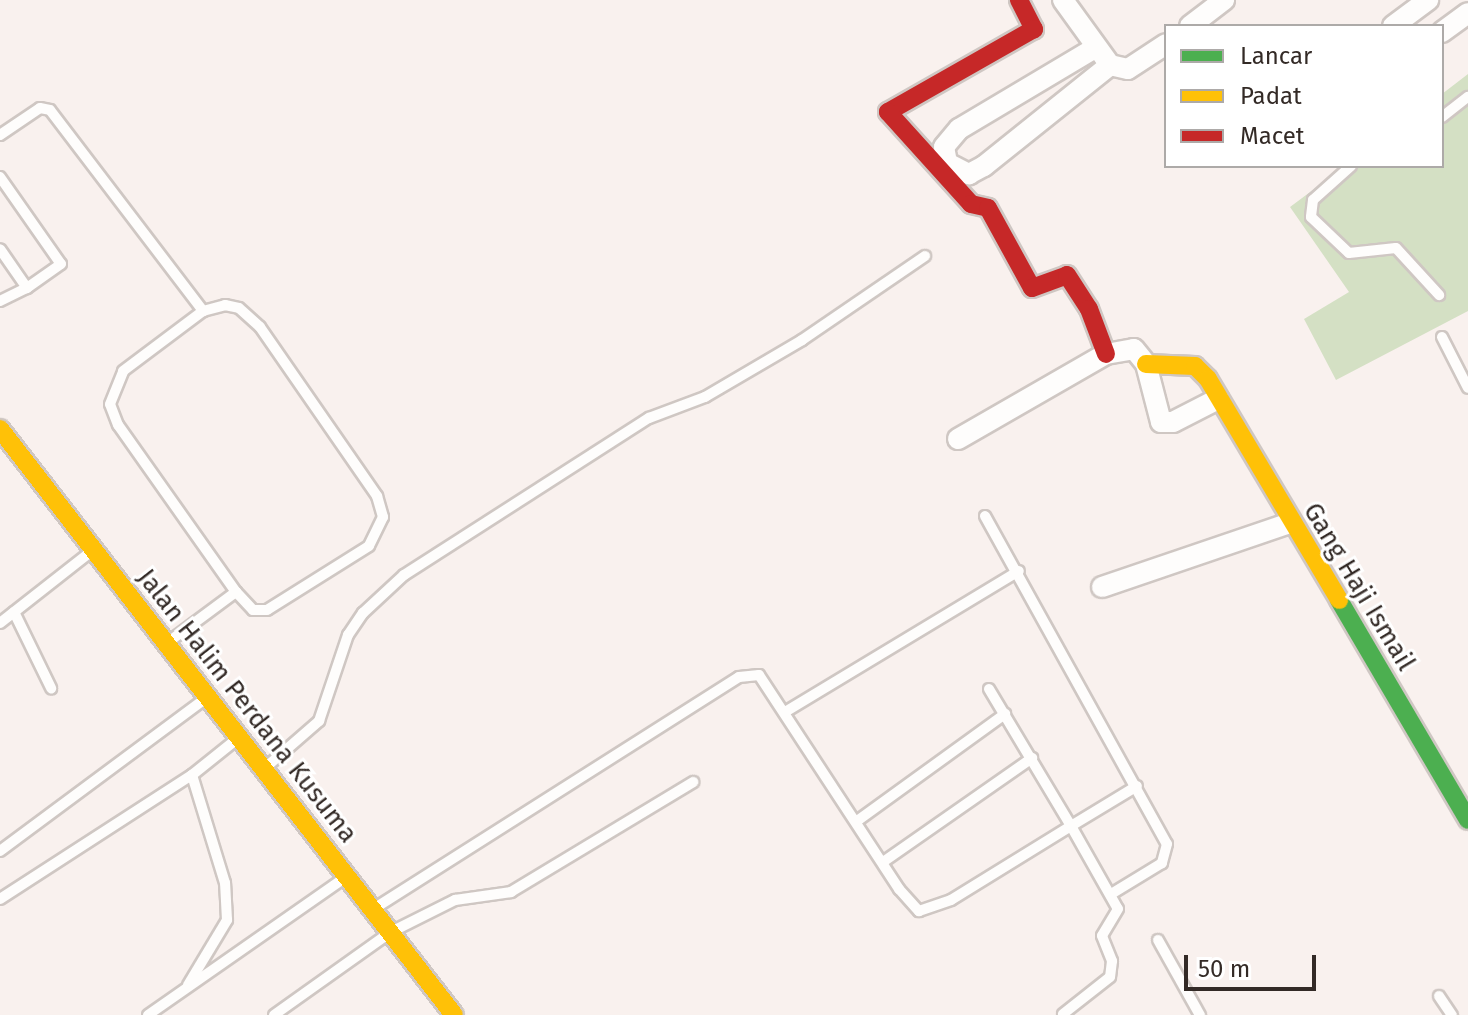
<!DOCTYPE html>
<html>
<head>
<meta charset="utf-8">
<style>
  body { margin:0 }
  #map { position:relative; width:1468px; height:1015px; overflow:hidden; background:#f9f1ee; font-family:"Fira Sans",sans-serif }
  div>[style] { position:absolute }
  .green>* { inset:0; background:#d4e0c4 }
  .roads { filter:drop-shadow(2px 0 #cfc7c3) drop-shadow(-2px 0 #cfc7c3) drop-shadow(0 2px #cfc7c3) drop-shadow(0 -2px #cfc7c3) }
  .lane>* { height:10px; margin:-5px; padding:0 5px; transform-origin:5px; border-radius:5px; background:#fefdfc }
  .street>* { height:20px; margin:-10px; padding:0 10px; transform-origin:10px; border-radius:10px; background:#fefdfc }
  .fast>* { height:18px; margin:-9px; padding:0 9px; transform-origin:9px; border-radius:9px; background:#4caf50 }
  .slow>* { height:18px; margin:-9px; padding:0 9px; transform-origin:9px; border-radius:9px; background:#ffc107 }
  .jam>* { height:18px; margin:-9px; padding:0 9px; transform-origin:9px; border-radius:9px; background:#c62828 }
  span { translate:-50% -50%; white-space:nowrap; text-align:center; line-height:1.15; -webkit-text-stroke:6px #fff; paint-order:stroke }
  .street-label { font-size:26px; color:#332a26 }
  .legend { position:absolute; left:1164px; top:24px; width:280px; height:144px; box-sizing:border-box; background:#fff; border:2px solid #adaaa8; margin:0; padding:10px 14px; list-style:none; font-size:24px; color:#332a26 }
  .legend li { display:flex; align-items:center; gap:16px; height:40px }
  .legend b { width:40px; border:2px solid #adaaa8 }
  .scale { position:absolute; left:1184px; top:955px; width:132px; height:36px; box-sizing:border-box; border:4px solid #332a26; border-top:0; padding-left:10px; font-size:24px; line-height:28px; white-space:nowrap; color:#332a26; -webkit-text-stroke:6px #fff; paint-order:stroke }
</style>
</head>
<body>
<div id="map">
  <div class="green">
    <i style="clip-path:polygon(1468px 74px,1468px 311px,1336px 380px,1304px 319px,1349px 292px,1290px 207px,1345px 166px,1442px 166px,1442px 94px)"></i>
  </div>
  <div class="roads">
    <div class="lane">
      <i style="left:1442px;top:117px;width:33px;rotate:-38deg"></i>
      <i style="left:0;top:135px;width:48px;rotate:-34deg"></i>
      <i style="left:40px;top:108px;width:10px;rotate:11deg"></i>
      <i style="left:50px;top:110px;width:253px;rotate:52.7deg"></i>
      <i style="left:1351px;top:166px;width:51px;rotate:138.2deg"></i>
      <i style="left:1313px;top:200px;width:17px;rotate:97deg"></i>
      <i style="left:1311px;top:217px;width:52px;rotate:43.5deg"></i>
      <i style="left:1349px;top:253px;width:47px;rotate:-6.1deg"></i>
      <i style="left:1396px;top:248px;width:64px;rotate:47.5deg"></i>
      <i style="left:0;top:177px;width:106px;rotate:55deg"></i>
      <i style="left:61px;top:264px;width:42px;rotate:144.8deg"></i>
      <i style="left:27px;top:288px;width:47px;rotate:-124.7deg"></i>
      <i style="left:0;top:301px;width:30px;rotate:-26deg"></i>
      <i style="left:225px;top:305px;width:14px;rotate:12deg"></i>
      <i style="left:239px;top:308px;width:28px;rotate:42deg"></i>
      <i style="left:260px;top:327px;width:206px;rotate:55.3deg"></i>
      <i style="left:377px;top:496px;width:22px;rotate:74deg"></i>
      <i style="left:383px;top:517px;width:32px;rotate:116deg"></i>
      <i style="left:369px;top:546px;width:120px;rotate:147.9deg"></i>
      <i style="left:267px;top:610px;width:14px;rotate:180deg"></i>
      <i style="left:253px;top:610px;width:25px;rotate:-133deg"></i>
      <i style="left:236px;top:592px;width:204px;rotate:-125.2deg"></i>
      <i style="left:118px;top:425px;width:22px;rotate:-111deg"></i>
      <i style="left:110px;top:404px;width:35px;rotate:-68deg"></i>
      <i style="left:123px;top:371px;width:100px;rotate:-36.9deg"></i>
      <i style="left:203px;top:311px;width:23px;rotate:-15deg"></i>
      <i style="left:1442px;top:337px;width:57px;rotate:63deg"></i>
      <i style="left:985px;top:516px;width:375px;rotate:61deg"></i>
      <i style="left:1167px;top:844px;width:20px;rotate:105deg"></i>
      <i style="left:1162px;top:863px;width:60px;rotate:148.7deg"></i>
      <i style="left:14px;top:612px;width:85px;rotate:64deg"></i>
      <i style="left:0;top:623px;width:118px;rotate:-38.1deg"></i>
      <i style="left:167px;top:643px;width:86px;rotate:-36.5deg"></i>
      <i style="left:989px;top:689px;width:160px;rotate:59.1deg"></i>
      <i style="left:1071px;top:826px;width:77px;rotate:-31.2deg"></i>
      <i style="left:785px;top:712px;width:273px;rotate:-31.1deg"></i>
      <i style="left:265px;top:768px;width:72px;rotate:-41deg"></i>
      <i style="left:319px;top:721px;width:91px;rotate:-71.4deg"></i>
      <i style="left:348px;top:635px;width:27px;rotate:-56deg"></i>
      <i style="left:363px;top:613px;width:56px;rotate:-42.8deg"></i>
      <i style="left:404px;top:575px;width:291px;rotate:-32.7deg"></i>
      <i style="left:649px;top:418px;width:60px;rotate:-20.6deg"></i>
      <i style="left:705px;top:397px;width:113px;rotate:-30.4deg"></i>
      <i style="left:802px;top:340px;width:149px;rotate:-34.3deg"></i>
      <i style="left:857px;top:821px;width:183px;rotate:-35.9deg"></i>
      <i style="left:0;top:851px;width:258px;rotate:-36.6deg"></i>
      <i style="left:883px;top:862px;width:182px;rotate:-34.9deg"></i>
      <i style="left:0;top:899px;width:229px;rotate:-32.9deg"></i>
      <i style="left:192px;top:775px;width:58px;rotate:-38.7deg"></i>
      <i style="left:375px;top:908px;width:431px;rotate:-32.4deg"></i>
      <i style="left:739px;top:677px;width:20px;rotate:-6deg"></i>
      <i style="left:759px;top:675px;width:256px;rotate:56.8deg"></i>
      <i style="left:899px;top:889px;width:30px;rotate:48deg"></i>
      <i style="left:919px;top:911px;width:34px;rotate:-19deg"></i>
      <i style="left:951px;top:900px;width:141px;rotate:-31.7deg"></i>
      <i style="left:1071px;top:826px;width:95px;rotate:60.5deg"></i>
      <i style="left:1118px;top:909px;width:31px;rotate:121deg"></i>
      <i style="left:1102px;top:936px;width:27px;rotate:68deg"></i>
      <i style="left:1112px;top:961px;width:16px;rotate:97deg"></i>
      <i style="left:1110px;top:977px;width:60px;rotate:141.8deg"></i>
      <i style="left:1158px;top:940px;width:86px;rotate:60.8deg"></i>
      <i style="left:188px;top:985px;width:76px;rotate:-59deg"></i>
      <i style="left:227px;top:920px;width:37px;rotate:-93deg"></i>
      <i style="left:225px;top:883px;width:113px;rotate:-107deg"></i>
      <i style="left:1439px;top:996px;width:23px;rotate:56deg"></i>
      <i style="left:148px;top:1015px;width:241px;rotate:-34.9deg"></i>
      <i style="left:274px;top:1015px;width:143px;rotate:-35.4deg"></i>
      <i style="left:391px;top:932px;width:72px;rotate:-26.6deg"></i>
      <i style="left:455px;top:900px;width:57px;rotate:-8.1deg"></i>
      <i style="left:511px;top:892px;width:213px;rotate:-31.1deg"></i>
    </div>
    <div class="street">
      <i style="left:1063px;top:0;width:80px;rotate:54.1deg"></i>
      <i style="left:1110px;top:65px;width:18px;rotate:13deg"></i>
      <i style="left:1128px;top:69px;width:45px;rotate:-33.3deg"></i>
      <i style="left:1190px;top:26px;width:43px;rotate:-37.4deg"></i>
      <i style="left:1393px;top:26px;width:44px;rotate:-36.6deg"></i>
      <i style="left:1442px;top:32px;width:32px;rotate:-36deg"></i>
      <i style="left:1095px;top:48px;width:158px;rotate:149.2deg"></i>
      <i style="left:959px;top:129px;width:23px;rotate:130deg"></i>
      <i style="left:944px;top:147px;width:16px;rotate:79deg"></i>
      <i style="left:947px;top:163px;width:25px;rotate:27deg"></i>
      <i style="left:969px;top:174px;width:17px;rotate:-28deg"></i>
      <i style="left:984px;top:166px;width:161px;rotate:-38.7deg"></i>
      <i style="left:958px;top:439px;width:171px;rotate:-29.9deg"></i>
      <i style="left:1106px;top:354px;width:28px;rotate:-10deg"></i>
      <i style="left:1134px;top:349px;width:19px;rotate:51deg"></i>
      <i style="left:1146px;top:364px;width:60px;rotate:75.5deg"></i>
      <i style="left:1161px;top:422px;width:12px"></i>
      <i style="left:1173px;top:422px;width:51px;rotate:-27.1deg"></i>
      <i style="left:1102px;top:587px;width:199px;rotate:-18.8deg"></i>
    </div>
    <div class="fast">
      <i style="left:1339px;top:600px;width:255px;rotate:59.6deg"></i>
    </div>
    <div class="slow">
      <i style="left:1146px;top:364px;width:49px;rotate:2.3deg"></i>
      <i style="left:1195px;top:366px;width:18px;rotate:45deg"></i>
      <i style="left:1208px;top:379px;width:257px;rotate:59.3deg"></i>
      <i style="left:0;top:429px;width:741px;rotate:52.23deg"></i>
    </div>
    <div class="jam">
      <i style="left:1019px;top:0;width:33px;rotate:63deg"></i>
      <i style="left:1034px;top:29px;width:168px;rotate:150.4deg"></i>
      <i style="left:888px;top:112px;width:124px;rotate:47.9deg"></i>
      <i style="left:971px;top:204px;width:17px;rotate:13deg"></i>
      <i style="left:988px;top:208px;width:91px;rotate:61.2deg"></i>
      <i style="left:1032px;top:288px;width:37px;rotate:-20deg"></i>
      <i style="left:1067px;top:275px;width:40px;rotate:57.1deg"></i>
      <i style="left:1089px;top:309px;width:48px;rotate:69.3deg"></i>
    </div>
  </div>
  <div class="street-label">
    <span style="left:1359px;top:587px;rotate:59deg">Gang Haji Ismail</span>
    <span style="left:247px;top:706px;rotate:52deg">Jalan Halim Perdana Kusuma</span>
  </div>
  <ul class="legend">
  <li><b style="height:10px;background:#4caf50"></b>Lancar</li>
  <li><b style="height:10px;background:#ffc107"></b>Padat</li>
  <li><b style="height:10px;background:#c62828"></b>Macet</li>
  </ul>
  <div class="scale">50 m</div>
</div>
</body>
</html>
